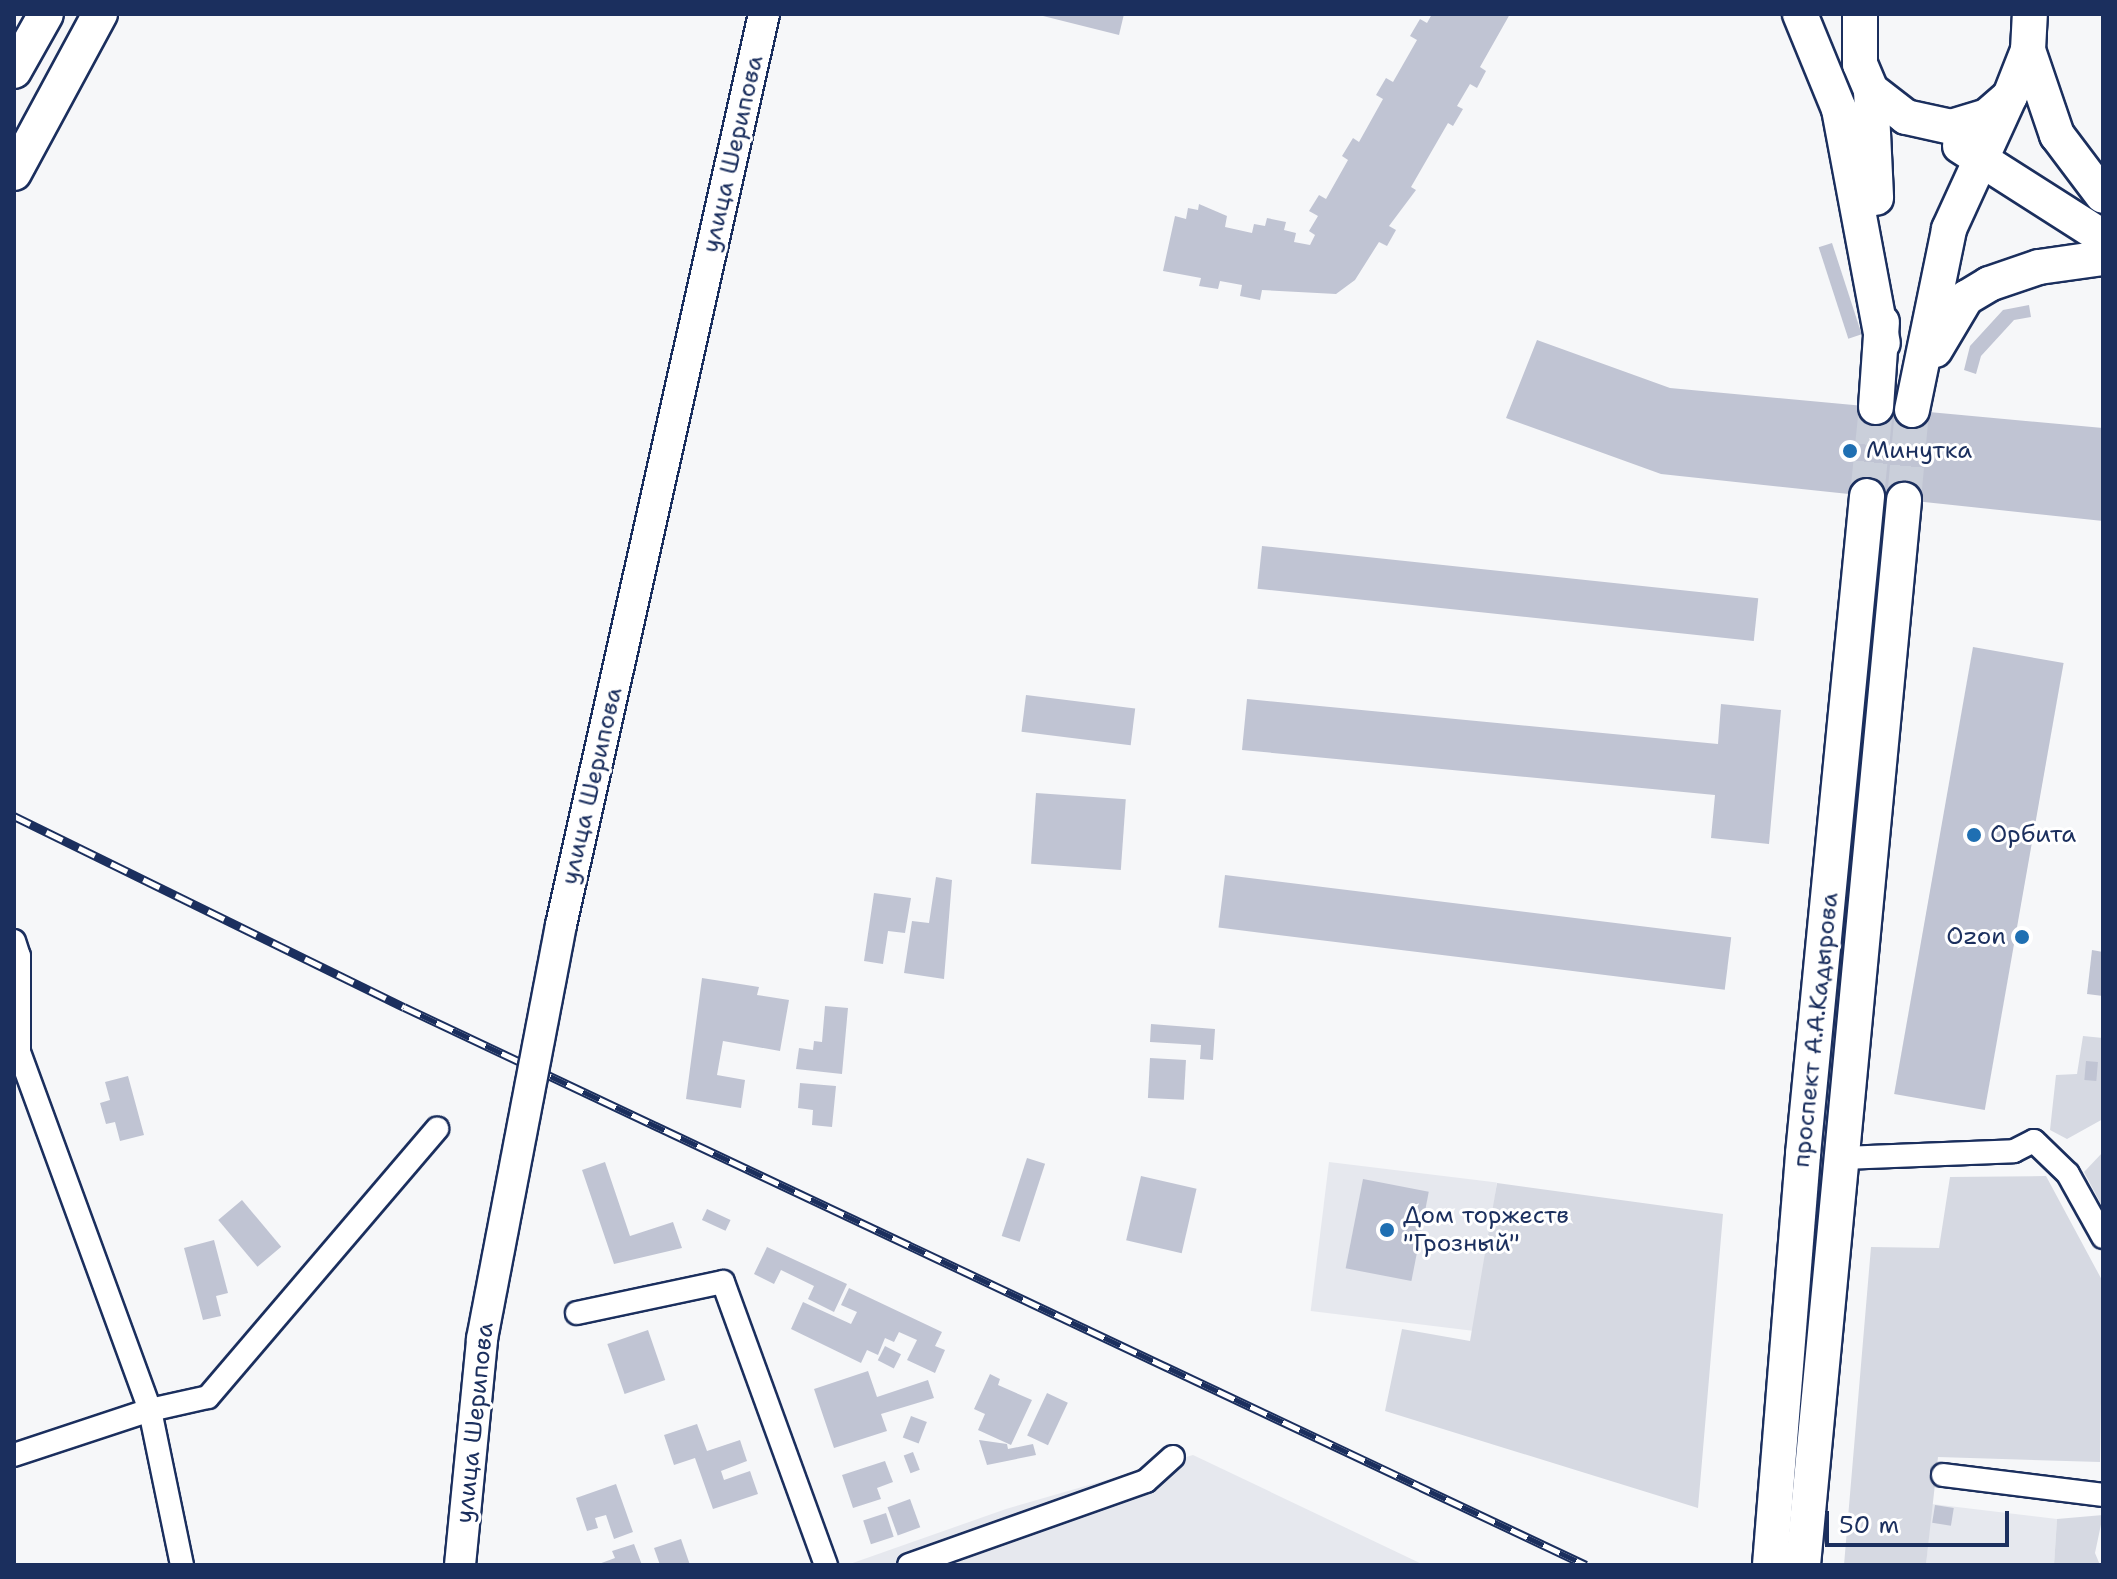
<!DOCTYPE html>
<html>
<head>
<meta charset="utf-8">
<style>
  body { margin:0 }
  #map { position:relative; width:2117px; height:1579px; overflow:hidden; background:#f6f7f9; font-family:"Shantell Sans",sans-serif }
  div>[style] { position:absolute }
  .built>* { inset:0; background:#e6e8ee; transform-origin:0 0 }
  .green>* { inset:0; background:#d6d9e2 }
  .building>* { inset:0; background:#c0c4d3; transform-origin:0 0 }
  .primary-tunnel>* { height:34px; margin-top:-17px; transform-origin:0; background:repeating-linear-gradient(90deg,#cacfda 0 34px,transparent 0 51px) }
  .roads { filter:drop-shadow(2px 0 #1b2f5e) drop-shadow(-2px 0 #1b2f5e) drop-shadow(0 2px #1b2f5e) drop-shadow(0 -2px #1b2f5e) }
  .minor>* { height:22px; margin:-11px; padding:0 11px; transform-origin:11px; border-radius:11px; background:#fff }
  .primary>* { height:34px; margin:-17px; padding:0 17px; transform-origin:17px; border-radius:17px; background:#fff }
  .rail>* { height:9px; margin-top:-4.5px; transform-origin:0; background:repeating-linear-gradient(90deg,#fff 0 18px,#1b2f5e 0 36px); box-sizing:border-box; border-block:2px solid #1b2f5e }
  .bridges { filter:drop-shadow(2px 0 #1b2f5e) drop-shadow(-2px 0 #1b2f5e) drop-shadow(0 2px #1b2f5e) drop-shadow(0 -2px #1b2f5e) }
  .secondary-bridge>* { height:30px; margin:-15px; padding:0 15px; transform-origin:15px; border-radius:15px; background:#fff }
  .dots>* { width:22px; height:22px; translate:-50% -50%; box-sizing:border-box; border:4px solid #fff; border-radius:50% }
  span { translate:-50% -50%; white-space:nowrap; text-align:center; line-height:1.15; -webkit-text-stroke:6px #fff; paint-order:stroke }
  .street-label { font-size:24px; color:#1b2f5e }
  .poi-label { font-size:24px; color:#1b2f5e }
  .left { translate:0 -50%; text-align:left }
  .right { translate:-100% -50%; text-align:right }
  .frame { position:absolute; inset:0; border:16px solid #1b2f5e; pointer-events:none }
  .scale { position:absolute; left:1825px; top:1511px; width:184px; height:36px; box-sizing:border-box; border:4px solid #1b2f5e; border-top:0; padding-left:10px; font-size:24px; line-height:28px; white-space:nowrap; color:#1b2f5e; -webkit-text-stroke:6px #fff; paint-order:stroke }
</style>
</head>
<body>
<div id="map">
  <div class="built">
    <i style="left:1329px;top:1162px;width:169px;height:150px;rotate:7deg"></i>
    <i style="clip-path:polygon(1193px 1455px,1424px 1565px,847px 1565px,1006px 1509px)"></i>
    <i style="clip-path:polygon(1932px 1504px,2057px 1519px,2054px 1565px,1926px 1565px)"></i>
  </div>
  <div class="green">
    <i style="clip-path:polygon(2083px 1036px,2103px 1038px,2103px 1119px,2067px 1139px,2050px 1130px,2056px 1075px,2077px 1074px)"></i>
    <i style="clip-path:polygon(2103px 1152px,2103px 1208px,2084px 1172px)"></i>
    <i style="clip-path:polygon(2046px 1176px,2103px 1282px,2100px 1462px,1938px 1457px,1926px 1565px,1844px 1565px,1871px 1247px,1939px 1248px,1950px 1177px)"></i>
    <i style="clip-path:polygon(1497px 1183px,1723px 1214px,1698px 1508px,1385px 1411px,1402px 1329px,1470px 1341px)"></i>
    <i style="clip-path:polygon(2103px 1515px,2095px 1553px,2100px 1565px,2054px 1565px,2057px 1519px)"></i>
  </div>
  <div class="building">
    <i style="clip-path:polygon(1035px 14px,1124px 14px,1119px 35px)"></i>
    <i style="clip-path:polygon(1432px 14px,1510px 14px,1480px 67px,1486px 71px,1477px 88px,1470px 84px,1457px 106px,1463px 109px,1453px 126px,1448px 123px,1411px 187px,1416px 190px,1389px 226px,1396px 230px,1387px 246px,1379px 242px,1355px 280px,1336px 294px,1262px 290px,1260px 300px,1240px 296px,1242px 285px,1220px 281px,1218px 289px,1199px 286px,1201px 278px,1163px 271px,1175px 216px,1186px 219px,1188px 208px,1198px 210px,1199px 204px,1227px 216px,1225px 227px,1252px 233px,1254px 224px,1265px 226px,1267px 218px,1286px 222px,1284px 230px,1296px 233px,1294px 242px,1310px 245px,1315px 235px,1309px 231px,1318px 216px,1309px 211px,1319px 195px,1326px 199px,1348px 160px,1342px 156px,1353px 138px,1359px 142px,1383px 99px,1376px 95px,1386px 78px,1393px 82px,1417px 40px,1410px 36px,1420px 19px,1427px 23px)"></i>
    <i style="left:1832px;top:243px;width:96px;height:14px;rotate:72deg"></i>
    <i style="clip-path:polygon(2029px 305px,2031px 317px,2014px 320px,1981px 356px,1976px 374px,1964px 370px,1970px 346px,2003px 310px)"></i>
    <i style="clip-path:polygon(1537px 340px,1670px 388px,2103px 428px,2103px 521px,1661px 474px,1506px 418px)"></i>
    <i style="left:1262px;top:546px;width:499px;height:43px;rotate:6deg"></i>
    <i style="left:1973px;top:647px;width:92px;height:454px;rotate:10deg"></i>
    <i style="left:1026px;top:695px;width:110px;height:37px;rotate:7deg"></i>
    <i style="clip-path:polygon(1247px 699px,1718px 744px,1721px 704px,1781px 710px,1769px 844px,1711px 838px,1715px 795px,1242px 750px)"></i>
    <i style="left:1036px;top:793px;width:90px;height:71px;rotate:4deg"></i>
    <i style="left:1225px;top:875px;width:510px;height:53px;rotate:7deg"></i>
    <i style="clip-path:polygon(936px 877px,952px 880px,944px 979px,904px 973px,912px 921px,929px 923px)"></i>
    <i style="clip-path:polygon(874px 893px,911px 898px,905px 933px,888px 931px,883px 964px,864px 961px)"></i>
    <i style="clip-path:polygon(2092px 950px,2103px 952px,2103px 996px,2087px 994px)"></i>
    <i style="clip-path:polygon(702px 978px,759px 987px,757px 995px,789px 1000px,780px 1051px,723px 1041px,717px 1075px,745px 1080px,741px 1108px,686px 1099px)"></i>
    <i style="clip-path:polygon(825px 1006px,848px 1008px,842px 1074px,796px 1069px,799px 1048px,813px 1050px,814px 1041px,822px 1042px)"></i>
    <i style="clip-path:polygon(1151px 1024px,1215px 1029px,1213px 1060px,1200px 1059px,1201px 1045px,1150px 1042px)"></i>
    <i style="left:1150px;top:1058px;width:36px;height:40px;rotate:3deg"></i>
    <i style="left:2086px;top:1061px;width:12px;height:19px;rotate:5deg"></i>
    <i style="clip-path:polygon(128px 1076px,144px 1135px,120px 1141px,115px 1122px,106px 1124px,100px 1103px,110px 1100px,105px 1082px)"></i>
    <i style="clip-path:polygon(800px 1083px,836px 1086px,832px 1127px,812px 1125px,813px 1110px,798px 1108px)"></i>
    <i style="left:1027px;top:1158px;width:19px;height:82px;rotate:18deg"></i>
    <i style="clip-path:polygon(605px 1162px,630px 1236px,673px 1222px,682px 1248px,614px 1264px,582px 1170px)"></i>
    <i style="left:1141px;top:1176px;width:57px;height:66px;rotate:13deg"></i>
    <i style="left:1363px;top:1179px;width:67px;height:91px;rotate:11deg"></i>
    <i style="left:242px;top:1200px;width:61px;height:31px;rotate:50deg"></i>
    <i style="left:707px;top:1209px;width:26px;height:12px;rotate:25deg"></i>
    <i style="clip-path:polygon(214px 1240px,228px 1293px,216px 1296px,221px 1316px,203px 1320px,184px 1248px)"></i>
    <i style="clip-path:polygon(767px 1247px,847px 1284px,834px 1312px,808px 1299px,814px 1286px,781px 1270px,774px 1284px,754px 1274px)"></i>
    <i style="clip-path:polygon(849px 1288px,942px 1332px,935px 1346px,945px 1350px,935px 1373px,907px 1360px,917px 1340px,899px 1332px,894px 1342px,885px 1338px,878px 1355px,867px 1350px,861px 1363px,791px 1329px,803px 1302px,851px 1324px,857px 1312px,841px 1305px)"></i>
    <i style="left:648px;top:1330px;width:53px;height:43px;rotate:71deg"></i>
    <i style="left:885px;top:1346px;width:18px;height:16px;rotate:27deg"></i>
    <i style="clip-path:polygon(868px 1371px,877px 1397px,928px 1380px,934px 1398px,881px 1414px,887px 1431px,834px 1448px,814px 1389px)"></i>
    <i style="clip-path:polygon(990px 1374px,1000px 1379px,998px 1385px,1032px 1400px,1011px 1445px,978px 1430px,985px 1414px,974px 1409px)"></i>
    <i style="left:1047px;top:1393px;width:23px;height:47px;rotate:25deg"></i>
    <i style="left:911px;top:1416px;width:17px;height:23px;rotate:21deg"></i>
    <i style="clip-path:polygon(697px 1424px,707px 1451px,740px 1440px,747px 1461px,721px 1471px,724px 1480px,750px 1471px,758px 1494px,713px 1509px,695px 1458px,674px 1465px,664px 1435px)"></i>
    <i style="clip-path:polygon(979px 1440px,1007px 1444px,1008px 1449px,1033px 1444px,1036px 1455px,987px 1465px)"></i>
    <i style="left:913px;top:1452px;width:19px;height:10px;rotate:69deg"></i>
    <i style="clip-path:polygon(885px 1461px,893px 1482px,877px 1488px,881px 1499px,853px 1508px,842px 1475px)"></i>
    <i style="clip-path:polygon(616px 1484px,633px 1532px,614px 1539px,606px 1515px,595px 1518px,598px 1528px,587px 1531px,576px 1498px)"></i>
    <i style="left:910px;top:1499px;width:30px;height:24px;rotate:70deg"></i>
    <i style="left:1935px;top:1505px;width:19px;height:18px;rotate:9deg"></i>
    <i style="left:886px;top:1513px;width:25px;height:24px;rotate:72deg"></i>
    <i style="clip-path:polygon(681px 1539px,690px 1565px,660px 1565px,654px 1548px)"></i>
    <i style="clip-path:polygon(634px 1544px,642px 1565px,596px 1565px,615px 1558px,612px 1551px)"></i>
  </div>
  <div class="primary-tunnel">
    <i style="left:1867px;top:496px;width:89px;rotate:-84.2deg"></i>
    <i style="left:1904px;top:500px;width:90px;rotate:-84.9deg"></i>
  </div>
  <div class="roads">
    <div class="minor">
      <i style="left:14px;top:941px;width:16px;rotate:72deg"></i>
      <i style="left:19px;top:956px;width:96px;rotate:90deg"></i>
      <i style="left:19px;top:1052px;width:381px;rotate:69.9deg"></i>
      <i style="left:150px;top:1410px;width:143px;rotate:161.7deg"></i>
      <i style="left:1843px;top:1158px;width:171px;rotate:-2.3deg"></i>
      <i style="left:2014px;top:1151px;width:22px;rotate:-27deg"></i>
      <i style="left:2034px;top:1141px;width:47px;rotate:44.1deg"></i>
      <i style="left:2068px;top:1174px;width:72px;rotate:60.9deg"></i>
      <i style="left:577px;top:1313px;width:149px;rotate:-12deg"></i>
      <i style="left:723px;top:1282px;width:301px;rotate:70deg"></i>
      <i style="left:1943px;top:1475px;width:161px;rotate:7.1deg"></i>
      <i style="left:182px;top:1565px;width:158px;rotate:-101.7deg"></i>
      <i style="left:150px;top:1410px;width:59px;rotate:-12.6deg"></i>
      <i style="left:208px;top:1397px;width:353px;rotate:-49.5deg"></i>
      <i style="left:909px;top:1565px;width:251px;rotate:-19.5deg"></i>
      <i style="left:1146px;top:1481px;width:36px;rotate:-42deg"></i>
    </div>
    <div class="primary">
      <i style="left:1800px;top:14px;width:103px;rotate:67.7deg"></i>
      <i style="left:1839px;top:109px;width:238px;rotate:79.4deg"></i>
      <i style="left:1860px;top:14px;width:50px;rotate:90deg"></i>
      <i style="left:1860px;top:64px;width:28px;rotate:67deg"></i>
      <i style="left:1871px;top:90px;width:44px;rotate:37.6deg"></i>
      <i style="left:1906px;top:117px;width:46px;rotate:12.5deg"></i>
      <i style="left:1951px;top:127px;width:38px;rotate:-17deg"></i>
      <i style="left:1987px;top:116px;width:30px;rotate:-41deg"></i>
      <i style="left:2010px;top:96px;width:49px;rotate:-68.6deg"></i>
      <i style="left:2028px;top:50px;width:36px;rotate:-87deg"></i>
      <i style="left:2028px;top:50px;width:90px;rotate:71.2deg"></i>
      <i style="left:2057px;top:135px;width:76px;rotate:53deg"></i>
      <i style="left:14px;top:71px;width:65px;rotate:-60.7deg"></i>
      <i style="left:1871px;top:90px;width:108px;rotate:87.3deg"></i>
      <i style="left:1960px;top:146px;width:169px;rotate:32.5deg"></i>
      <i style="left:14px;top:173px;width:181px;rotate:-61.6deg"></i>
      <i style="left:1935px;top:350px;width:61px;rotate:-59.2deg"></i>
      <i style="left:1966px;top:298px;width:27px;rotate:-31deg"></i>
      <i style="left:1989px;top:284px;width:53px;rotate:-18.8deg"></i>
      <i style="left:2039px;top:267px;width:65px;rotate:-8deg"></i>
      <i style="left:1876px;top:407px;width:85px;rotate:-86deg"></i>
      <i style="left:1912px;top:410px;width:185px;rotate:-78.4deg"></i>
      <i style="left:1949px;top:229px;width:146px;rotate:-65.4deg"></i>
      <i style="left:1770px;top:1565px;width:412px;rotate:-85.4deg"></i>
      <i style="left:1803px;top:1154px;width:661px;rotate:-84.44deg"></i>
      <i style="left:1803px;top:1565px;width:1070px;rotate:-84.58deg"></i>
    </div>
  </div>
  <div class="rail">
    <i style="left:14px;top:816px;width:434px;rotate:26.1deg"></i>
    <i style="left:404px;top:1007px;width:1307px;rotate:25.27deg"></i>
  </div>
  <div class="bridges">
    <div class="secondary-bridge">
      <i style="left:460px;top:1565px;width:227px;rotate:-84.4deg"></i>
      <i style="left:482px;top:1339px;width:421px;rotate:-79.2deg"></i>
      <i style="left:561px;top:925px;width:933px;rotate:-77.44deg"></i>
    </div>
  </div>
  <div class="dots">
    <i style="left:1850px;top:451px;background:#1f6fb2"></i>
    <i style="left:1974px;top:835px;background:#1f6fb2"></i>
    <i style="left:2022px;top:937px;background:#1f6fb2"></i>
    <i style="left:1387px;top:1230px;background:#1f6fb2"></i>
  </div>
  <div class="street-label">
    <span style="left:733px;top:154px;rotate:-77deg">улица Шерипова</span>
    <span style="left:592px;top:786px;rotate:-77deg">улица Шерипова</span>
    <span style="left:1816px;top:1030px;rotate:-84deg">проспект А.А.Кадырова</span>
    <span style="left:475px;top:1423px;rotate:-84deg">улица Шерипова</span>
  </div>
  <div class="poi-label">
    <span class="left" style="left:1866px;top:451px">Минутка</span>
    <span class="left" style="left:1990px;top:835px">Орбита</span>
    <span class="right" style="left:2006px;top:937px">Ozon</span>
    <span class="left" style="left:1403px;top:1230px">Дом торжеств<br>"Грозный"</span>
  </div>
  <div class="frame"></div>
  <div class="scale">50 m</div>
</div>
</body>
</html>
